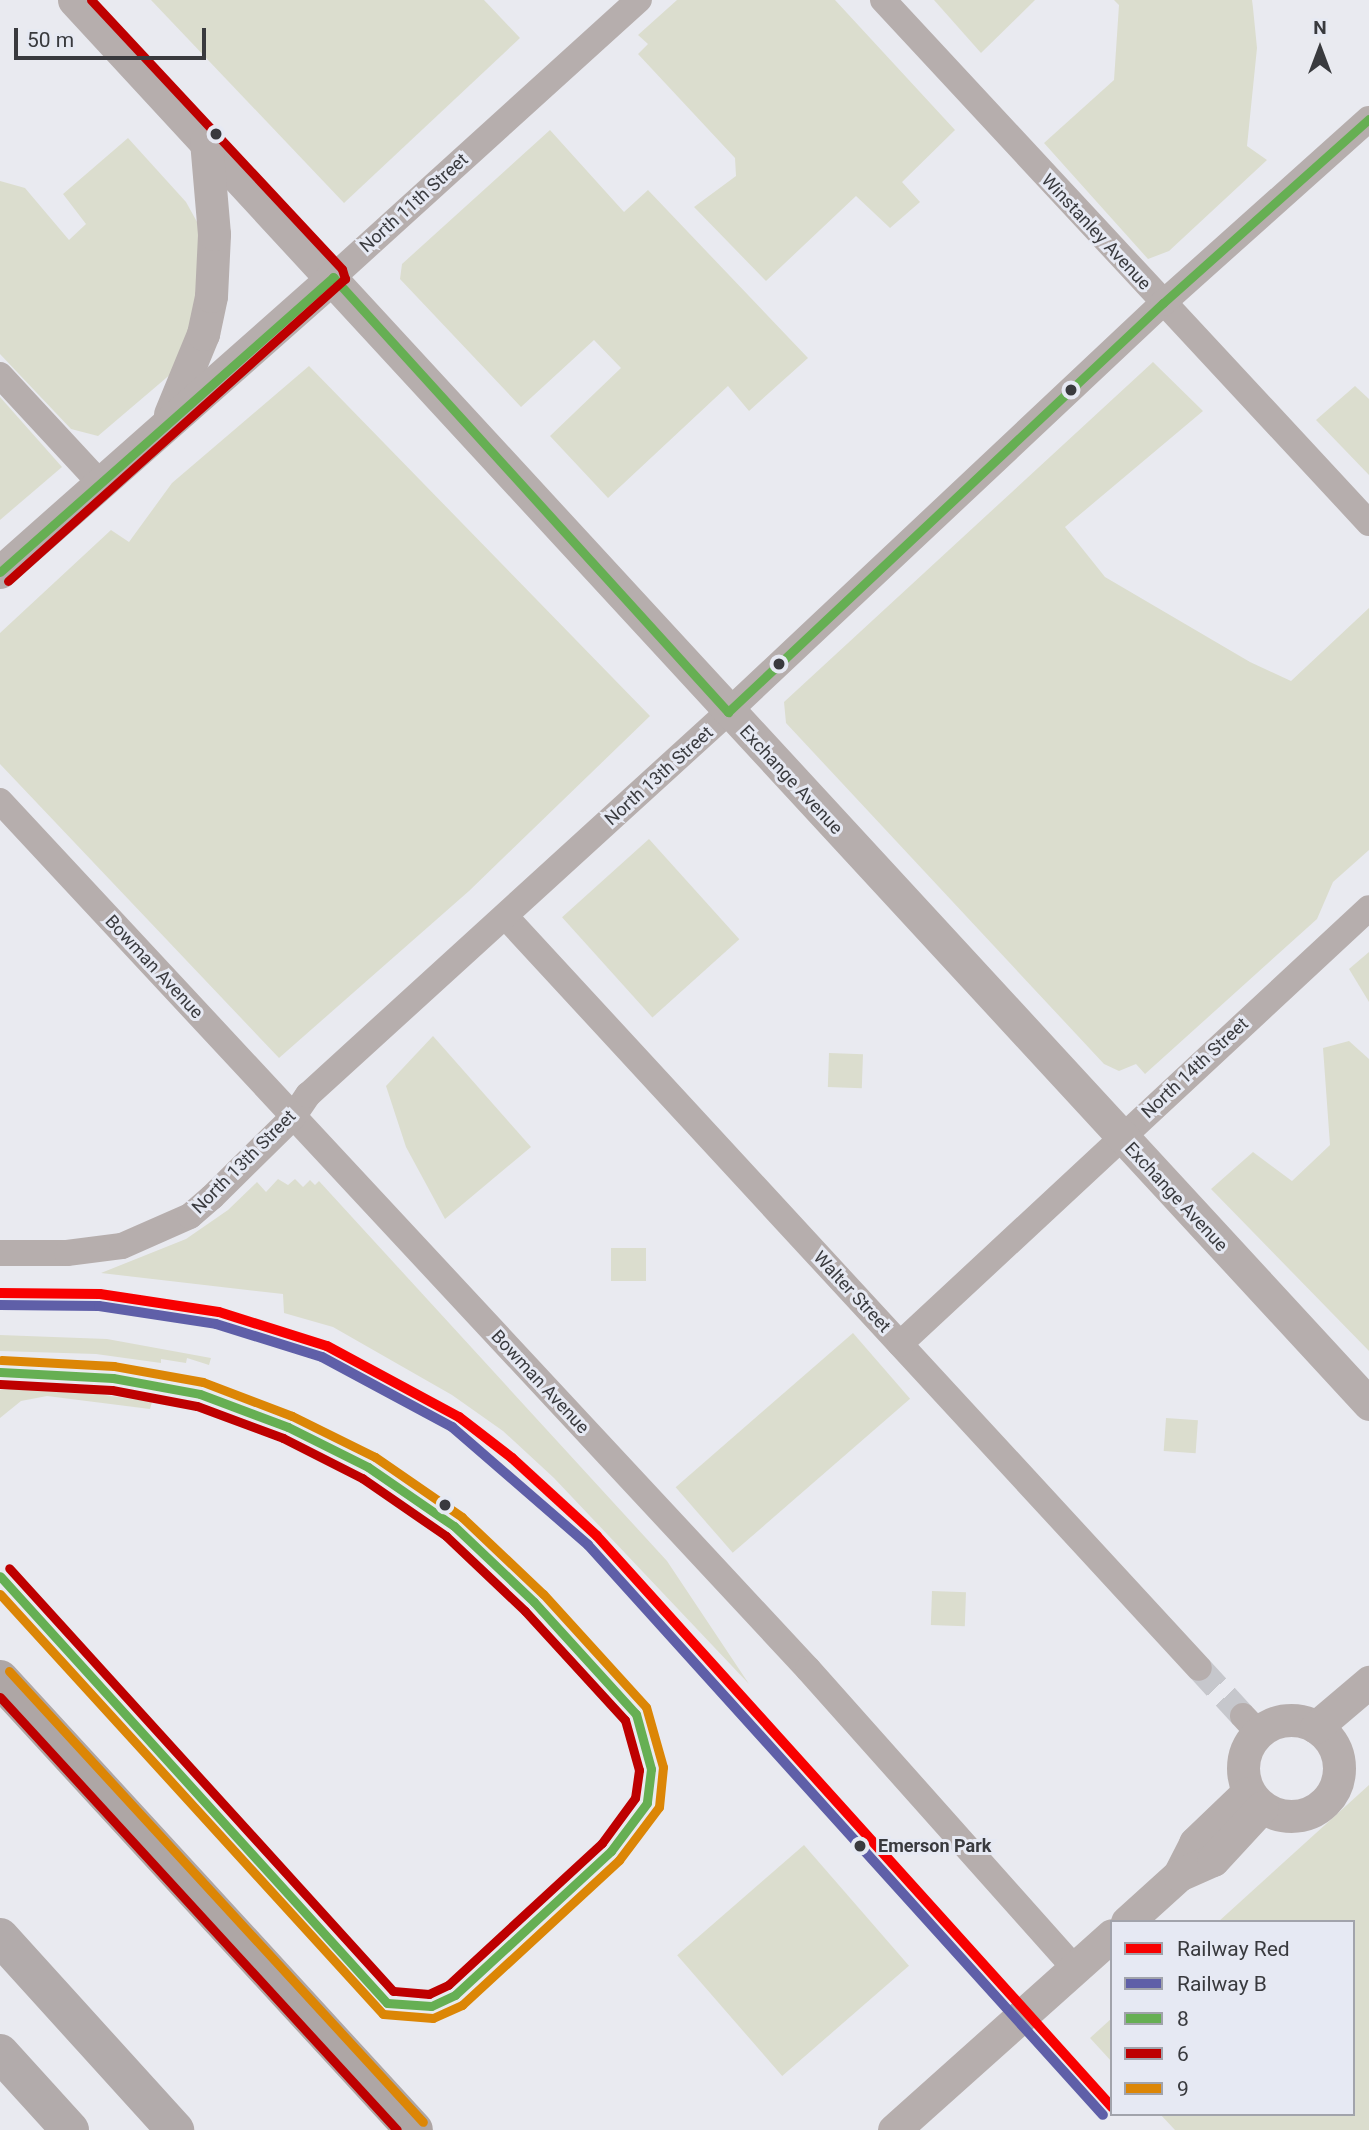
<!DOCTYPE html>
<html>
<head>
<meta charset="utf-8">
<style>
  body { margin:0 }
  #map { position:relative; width:1369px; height:2130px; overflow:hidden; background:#e9eaf0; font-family:Roboto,sans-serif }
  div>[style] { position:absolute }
  .green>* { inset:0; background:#dbddce; transform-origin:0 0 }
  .minor-tunnel>* { height:26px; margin-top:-13px; transform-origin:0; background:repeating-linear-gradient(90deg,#c6c7cc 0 26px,transparent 0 39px) }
  .minor>* { height:26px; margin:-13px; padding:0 13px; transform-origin:13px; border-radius:13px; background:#b6aead }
  .tertiary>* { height:33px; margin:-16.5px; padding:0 16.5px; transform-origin:16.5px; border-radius:16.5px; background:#b6aead }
  .tertiary>.ring { margin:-16.5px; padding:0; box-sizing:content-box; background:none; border:33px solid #b6aead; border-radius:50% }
  .primary>* { height:38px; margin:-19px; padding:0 19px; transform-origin:19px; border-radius:19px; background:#aea6a5 }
  .motorway>* { height:38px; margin:-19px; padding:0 19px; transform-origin:19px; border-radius:19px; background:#b2abab }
  .bus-1>* { height:9px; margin:-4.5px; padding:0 4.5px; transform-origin:4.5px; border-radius:4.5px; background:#66af53 }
  .bus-2>* { height:9px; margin:-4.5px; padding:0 4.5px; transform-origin:4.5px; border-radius:4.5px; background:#be0000 }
  .bus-3>* { height:9px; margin:-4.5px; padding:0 4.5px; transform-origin:4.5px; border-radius:4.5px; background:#dc8606 }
  .rail-1>* { height:10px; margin:-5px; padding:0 5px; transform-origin:5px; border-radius:5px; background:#f80000 }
  .rail-2>* { height:10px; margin:-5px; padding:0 5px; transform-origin:5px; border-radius:5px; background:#5f5fa8 }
  .dots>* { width:19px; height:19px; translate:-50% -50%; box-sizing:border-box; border:4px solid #e6e9f3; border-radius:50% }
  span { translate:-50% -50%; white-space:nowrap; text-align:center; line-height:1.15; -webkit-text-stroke:6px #e6e9f3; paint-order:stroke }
  .street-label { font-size:18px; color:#393a3e }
  .stop-label { font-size:18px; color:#393a3e; font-weight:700 }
  .left { translate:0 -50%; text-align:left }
  .legend { position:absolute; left:1110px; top:1920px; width:245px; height:196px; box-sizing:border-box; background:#e6e9f3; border:2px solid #a1a3ab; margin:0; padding:9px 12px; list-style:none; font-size:21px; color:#393a3e }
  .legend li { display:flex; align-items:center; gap:14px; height:35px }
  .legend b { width:35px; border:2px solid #a1a3ab }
  .north { position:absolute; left:1285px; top:14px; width:70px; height:70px; -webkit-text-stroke:5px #e6e9f3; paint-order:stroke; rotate:0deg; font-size:19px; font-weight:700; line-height:28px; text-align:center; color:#393a3e }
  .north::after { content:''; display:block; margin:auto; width:24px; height:32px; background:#393a3e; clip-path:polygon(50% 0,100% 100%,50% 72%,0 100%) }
  .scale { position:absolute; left:14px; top:28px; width:192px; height:32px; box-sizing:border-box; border:4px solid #393a3e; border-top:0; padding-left:9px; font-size:21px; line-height:24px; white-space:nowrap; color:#393a3e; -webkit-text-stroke:5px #e6e9f3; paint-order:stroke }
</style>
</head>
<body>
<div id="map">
  <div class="green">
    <i style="clip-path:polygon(151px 0,484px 0,520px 38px,344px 203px)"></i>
    <i style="clip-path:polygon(677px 0,835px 0,955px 130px,902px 182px,920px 202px,890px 228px,856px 196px,766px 281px,694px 207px,736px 176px,735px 158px,638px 54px,648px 44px,638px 35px)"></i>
    <i style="clip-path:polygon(934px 0,1035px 0,981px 53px)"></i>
    <i style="clip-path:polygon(1114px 0,1252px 0,1253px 8px,1257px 48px,1247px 146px,1267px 160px,1169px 251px,1148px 259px,1044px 143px,1114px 80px,1119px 5px)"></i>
    <i style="clip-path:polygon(550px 130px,624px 212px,648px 190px,808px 358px,749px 411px,728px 386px,608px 498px,550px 436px,621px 368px,594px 340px,521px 407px,400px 279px,402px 264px)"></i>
    <i style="clip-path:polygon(128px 138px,186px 202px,217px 258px,172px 373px,98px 436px,71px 429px,0 354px,0 181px,25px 188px,69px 240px,86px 224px,63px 194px)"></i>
    <i style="clip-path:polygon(1153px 362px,1203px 411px,1065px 527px,1105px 577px,1250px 662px,1291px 681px,1369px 608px,1369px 850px,1333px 882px,1317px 919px,1145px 1074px,1136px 1064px,1119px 1071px,1104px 1064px,786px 723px,784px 702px)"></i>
    <i style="clip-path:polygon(309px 366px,650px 716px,469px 891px,279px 1058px,0 764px,0 633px,111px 530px,129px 542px,172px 483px)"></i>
    <i style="clip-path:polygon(1355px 386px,1369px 399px,1369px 475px,1316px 420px)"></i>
    <i style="clip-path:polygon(0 397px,62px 467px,0 520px)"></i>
    <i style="left:649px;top:839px;width:135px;height:117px;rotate:48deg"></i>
    <i style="clip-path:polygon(1369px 952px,1369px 1002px,1349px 969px)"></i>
    <i style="clip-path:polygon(433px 1036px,531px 1147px,445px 1219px,406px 1147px,386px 1086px)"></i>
    <i style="clip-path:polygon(1349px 1041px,1369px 1059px,1369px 1351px,1211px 1189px,1253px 1152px,1292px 1181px,1330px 1145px,1323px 1048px)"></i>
    <i style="left:829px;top:1053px;width:34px;height:34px;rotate:2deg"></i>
    <i style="clip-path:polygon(278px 1179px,288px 1185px,295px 1179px,303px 1187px,310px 1180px,315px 1185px,319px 1181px,667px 1561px,749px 1684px,554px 1478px,503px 1431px,452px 1395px,333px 1327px,284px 1313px,283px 1294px,101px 1273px,186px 1239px,228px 1210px,257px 1182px,266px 1192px)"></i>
    <i style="left:611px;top:1248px;width:35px;height:33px"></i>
    <i style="left:853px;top:1333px;width:87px;height:235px;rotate:49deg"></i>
    <i style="clip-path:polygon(0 1335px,107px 1339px,211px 1358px,209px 1365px,187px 1358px,186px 1363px,161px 1359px,161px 1363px,96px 1354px,0 1351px)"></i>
    <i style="clip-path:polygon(21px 1388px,77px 1391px,152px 1402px,150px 1409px,47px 1396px,21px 1401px,0 1418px,0 1390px)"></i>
    <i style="left:1166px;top:1418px;width:32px;height:33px;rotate:4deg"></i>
    <i style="left:932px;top:1591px;width:34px;height:34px;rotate:2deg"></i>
    <i style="clip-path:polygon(1369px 1785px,1369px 2130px,1175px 2130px,1160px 2114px,1353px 2114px,1353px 1922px,1218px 1922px)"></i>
    <i style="left:804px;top:1845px;width:160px;height:168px;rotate:49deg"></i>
    <i style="clip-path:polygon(1112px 2018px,1112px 2062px,1090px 2038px)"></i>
  </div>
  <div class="minor-tunnel">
    <i style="left:1199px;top:1668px;width:65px;rotate:47.5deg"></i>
  </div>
  <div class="minor">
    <i style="left:883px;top:0;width:714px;rotate:47.1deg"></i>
    <i style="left:333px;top:277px;width:413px;rotate:-42.2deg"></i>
    <i style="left:0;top:375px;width:144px;rotate:47.2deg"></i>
    <i style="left:0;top:801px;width:1186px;rotate:47.05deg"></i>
    <i style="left:808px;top:1669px;width:400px;rotate:48.3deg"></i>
    <i style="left:505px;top:916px;width:1023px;rotate:47.3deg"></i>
    <i style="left:0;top:1253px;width:67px"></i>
    <i style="left:67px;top:1253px;width:55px;rotate:-7.3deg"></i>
    <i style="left:122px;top:1246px;width:74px;rotate:-23.8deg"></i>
    <i style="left:190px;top:1216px;width:29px;rotate:-41deg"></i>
    <i style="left:212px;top:1197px;width:114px;rotate:-44.6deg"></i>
    <i style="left:293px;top:1117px;width:27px;rotate:-56deg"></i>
    <i style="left:308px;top:1095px;width:568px;rotate:-42.36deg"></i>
    <i style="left:728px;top:712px;width:597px;rotate:-43.24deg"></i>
    <i style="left:1163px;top:303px;width:276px;rotate:-41.8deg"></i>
    <i style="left:900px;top:1344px;width:640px;rotate:-42.91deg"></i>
    <i style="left:1243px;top:1716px;width:21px;rotate:47deg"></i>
  </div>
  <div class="tertiary">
    <i style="left:74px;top:0;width:1910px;rotate:47.31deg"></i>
    <i style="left:170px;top:414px;width:87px;rotate:-67.6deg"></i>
    <i style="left:203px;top:334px;width:39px;rotate:-78deg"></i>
    <i style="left:211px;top:296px;width:62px;rotate:-87.2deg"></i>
    <i style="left:214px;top:234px;width:93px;rotate:-94.9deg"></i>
    <i style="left:0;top:572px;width:445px;rotate:-41.5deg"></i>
    <i class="ring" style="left:1243px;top:1720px;width:63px;height:63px"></i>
    <i style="left:1316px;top:1727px;width:70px;rotate:-40.3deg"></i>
    <i style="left:1179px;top:1875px;width:36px;rotate:-63deg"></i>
    <i style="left:1195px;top:1843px;width:71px;rotate:-43.9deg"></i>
    <i style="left:1127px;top:1922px;width:70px;rotate:-42.1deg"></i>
    <i style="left:1179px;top:1875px;width:37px;rotate:-24deg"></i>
    <i style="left:1213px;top:1860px;width:72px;rotate:-47.2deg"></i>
    <i style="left:894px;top:2130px;width:292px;rotate:-41.8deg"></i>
  </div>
  <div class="primary">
    <i style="left:0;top:1679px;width:612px;rotate:47.45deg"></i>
  </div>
  <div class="motorway">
    <i style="left:0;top:1937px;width:261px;rotate:47.8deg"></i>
    <i style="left:0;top:2053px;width:104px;rotate:47.7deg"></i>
  </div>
  <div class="bus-1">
    <i style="left:333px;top:277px;width:588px;rotate:47.76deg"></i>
    <i style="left:0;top:572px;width:445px;rotate:-41.5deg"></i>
    <i style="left:728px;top:712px;width:597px;rotate:-43.24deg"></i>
    <i style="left:1163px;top:303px;width:276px;rotate:-41.8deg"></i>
    <i style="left:0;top:1372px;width:113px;rotate:3deg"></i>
    <i style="left:113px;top:1378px;width:88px;rotate:10.4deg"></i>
    <i style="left:200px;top:1394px;width:94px;rotate:20.6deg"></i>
    <i style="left:288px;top:1427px;width:89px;rotate:26.6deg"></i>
    <i style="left:368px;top:1467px;width:104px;rotate:34.5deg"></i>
    <i style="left:454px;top:1526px;width:110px;rotate:43.5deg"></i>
    <i style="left:534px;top:1602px;width:151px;rotate:47.7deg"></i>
    <i style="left:636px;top:1714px;width:57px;rotate:74.7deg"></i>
    <i style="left:651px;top:1769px;width:34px;rotate:97deg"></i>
    <i style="left:647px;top:1803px;width:60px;rotate:126.9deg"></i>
    <i style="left:611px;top:1851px;width:212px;rotate:137.3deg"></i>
    <i style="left:455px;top:1995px;width:26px;rotate:155deg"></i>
    <i style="left:431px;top:2006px;width:44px;rotate:-176.1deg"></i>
    <i style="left:387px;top:2003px;width:576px;rotate:-132.19deg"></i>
  </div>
  <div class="bus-2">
    <i style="left:8px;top:581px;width:453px;rotate:-41.9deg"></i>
    <i style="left:345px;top:279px;width:10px;rotate:-107deg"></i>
    <i style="left:342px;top:269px;width:368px;rotate:-133deg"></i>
    <i style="left:0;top:1384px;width:112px;rotate:3.1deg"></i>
    <i style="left:112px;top:1390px;width:86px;rotate:10.7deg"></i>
    <i style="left:197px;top:1406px;width:92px;rotate:20.4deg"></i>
    <i style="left:283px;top:1438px;width:89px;rotate:26.9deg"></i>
    <i style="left:362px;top:1478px;width:102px;rotate:34.6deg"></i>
    <i style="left:446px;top:1536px;width:109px;rotate:43.5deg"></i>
    <i style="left:525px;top:1611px;width:148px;rotate:47.5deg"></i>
    <i style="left:625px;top:1720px;width:52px;rotate:74.4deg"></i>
    <i style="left:639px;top:1770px;width:28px;rotate:98deg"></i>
    <i style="left:635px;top:1798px;width:56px;rotate:126.3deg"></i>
    <i style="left:602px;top:1843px;width:209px;rotate:137.3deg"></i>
    <i style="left:448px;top:1985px;width:21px;rotate:155deg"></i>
    <i style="left:429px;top:1994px;width:36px;rotate:-175deg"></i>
    <i style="left:393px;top:1991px;width:571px;rotate:-132.23deg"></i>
    <i style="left:0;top:1697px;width:587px;rotate:47.48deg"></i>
  </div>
  <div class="bus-3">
    <i style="left:0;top:1594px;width:568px;rotate:47.64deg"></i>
    <i style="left:383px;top:2014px;width:50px;rotate:4.6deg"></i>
    <i style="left:433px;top:2018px;width:32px;rotate:-24deg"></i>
    <i style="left:462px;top:2005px;width:214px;rotate:-42.7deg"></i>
    <i style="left:619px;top:1860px;width:66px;rotate:-53deg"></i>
    <i style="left:659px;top:1807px;width:40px;rotate:-84.3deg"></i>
    <i style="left:663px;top:1767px;width:62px;rotate:-105.8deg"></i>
    <i style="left:646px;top:1707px;width:153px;rotate:-132.3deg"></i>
    <i style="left:543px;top:1594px;width:112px;rotate:-136.5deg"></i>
    <i style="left:462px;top:1517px;width:106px;rotate:-145.4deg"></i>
    <i style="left:375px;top:1457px;width:93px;rotate:-153.7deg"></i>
    <i style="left:292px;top:1416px;width:95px;rotate:-159.1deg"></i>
    <i style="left:203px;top:1382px;width:90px;rotate:-169.8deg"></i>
    <i style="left:114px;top:1366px;width:113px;rotate:-177deg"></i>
    <i style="left:9px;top:1671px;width:612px;rotate:47.45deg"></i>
  </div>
  <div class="rail-1">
    <i style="left:0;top:1293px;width:100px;rotate:0.6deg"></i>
    <i style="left:100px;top:1294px;width:120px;rotate:8.6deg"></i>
    <i style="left:219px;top:1312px;width:113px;rotate:17.5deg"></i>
    <i style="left:327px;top:1346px;width:150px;rotate:28.3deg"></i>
    <i style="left:459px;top:1417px;width:67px;rotate:37.7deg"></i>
    <i style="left:512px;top:1458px;width:115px;rotate:42.5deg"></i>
    <i style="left:597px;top:1536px;width:769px;rotate:47.95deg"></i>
  </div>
  <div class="rail-2">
    <i style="left:0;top:1305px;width:99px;rotate:0.6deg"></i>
    <i style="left:99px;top:1306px;width:118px;rotate:8.7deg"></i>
    <i style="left:216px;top:1324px;width:111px;rotate:17.3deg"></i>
    <i style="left:322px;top:1357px;width:148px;rotate:28.3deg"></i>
    <i style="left:452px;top:1427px;width:180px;rotate:40.9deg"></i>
    <i style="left:588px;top:1545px;width:768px;rotate:47.9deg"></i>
  </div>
  <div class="dots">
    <i style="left:216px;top:134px;background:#393a3e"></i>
    <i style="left:1071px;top:390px;background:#393a3e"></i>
    <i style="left:779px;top:664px;background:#393a3e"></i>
    <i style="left:445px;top:1505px;background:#393a3e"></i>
    <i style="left:860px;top:1846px;background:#393a3e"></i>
  </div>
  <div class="street-label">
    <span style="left:414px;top:203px;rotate:-42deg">North 11th Street</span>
    <span style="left:1096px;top:232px;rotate:47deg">Winstanley Avenue</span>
    <span style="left:659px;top:776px;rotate:-42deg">North 13th Street</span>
    <span style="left:791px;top:780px;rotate:47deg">Exchange Avenue</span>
    <span style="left:154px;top:967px;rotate:47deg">Bowman Avenue</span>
    <span style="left:1195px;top:1068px;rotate:-43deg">North 14th Street</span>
    <span style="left:244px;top:1162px;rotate:-45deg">North 13th Street</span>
    <span style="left:1176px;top:1197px;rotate:47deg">Exchange Avenue</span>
    <span style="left:852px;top:1292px;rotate:47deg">Walter Street</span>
    <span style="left:540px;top:1382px;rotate:47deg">Bowman Avenue</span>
  </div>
  <div class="stop-label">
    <span class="left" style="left:878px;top:1846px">Emerson Park</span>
  </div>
  <ul class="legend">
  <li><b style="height:9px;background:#f80000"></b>Railway Red</li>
  <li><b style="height:9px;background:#5f5fa8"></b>Railway B</li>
  <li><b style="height:9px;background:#66af53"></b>8</li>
  <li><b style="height:9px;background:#be0000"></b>6</li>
  <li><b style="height:9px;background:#dc8606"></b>9</li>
  </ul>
  <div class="north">N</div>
  <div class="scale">50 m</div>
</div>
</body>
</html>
